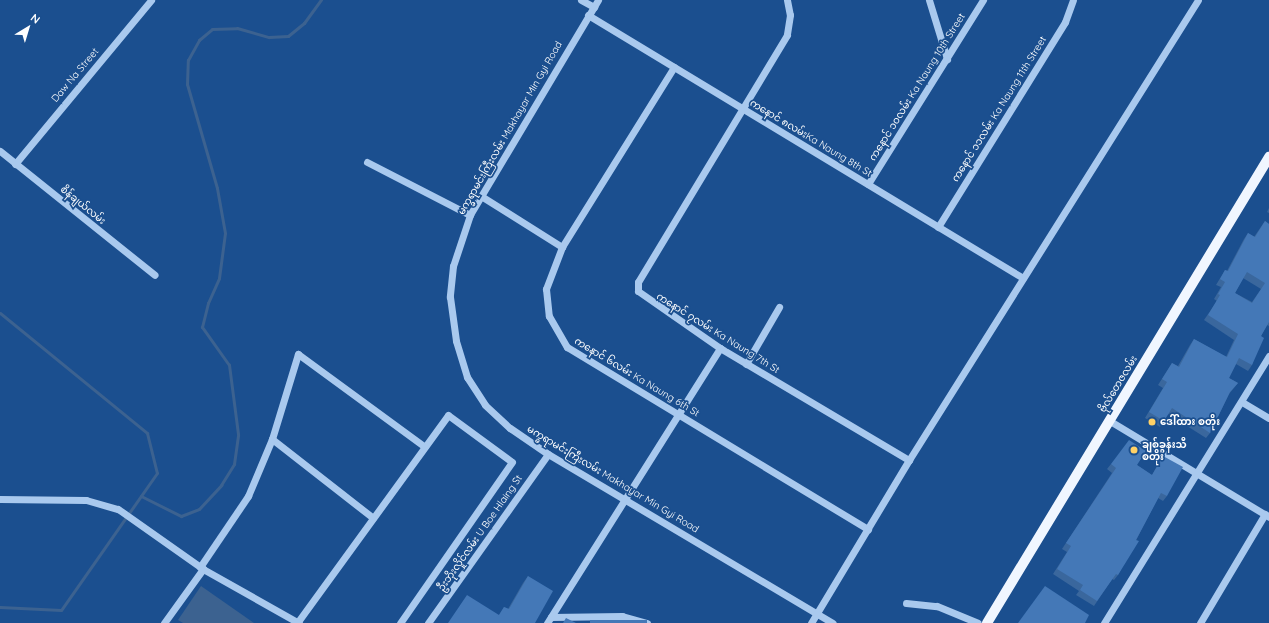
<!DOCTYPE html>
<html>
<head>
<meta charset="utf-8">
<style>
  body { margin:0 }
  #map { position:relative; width:1269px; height:623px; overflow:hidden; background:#1b4f8f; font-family:Quicksand,"Noto Sans Myanmar",sans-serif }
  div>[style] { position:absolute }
  .water>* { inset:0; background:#3c6290 }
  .stream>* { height:3px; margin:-1.5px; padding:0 1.5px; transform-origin:1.5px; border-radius:1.5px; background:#3c6290 }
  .minor>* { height:7px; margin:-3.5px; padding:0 3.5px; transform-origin:3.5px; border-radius:3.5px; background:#a9c9ee }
  .major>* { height:10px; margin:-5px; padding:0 5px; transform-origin:5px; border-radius:5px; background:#f0f6ff }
  .wall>* { inset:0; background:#3a679d }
  .building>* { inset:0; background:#4478b7; transform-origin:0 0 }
  .dots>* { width:11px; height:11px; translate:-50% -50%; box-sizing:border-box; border:2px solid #1b4f8f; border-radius:50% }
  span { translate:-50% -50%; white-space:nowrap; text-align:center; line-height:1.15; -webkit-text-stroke:3.5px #1b4f8f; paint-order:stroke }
  .street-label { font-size:10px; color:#fff }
  .poi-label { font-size:10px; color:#fff; font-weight:700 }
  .left { translate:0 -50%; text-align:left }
  .north { position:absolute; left:8px; top:8px; width:40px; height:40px; -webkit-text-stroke:3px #1b4f8f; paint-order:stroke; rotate:38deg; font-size:11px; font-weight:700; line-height:16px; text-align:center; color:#fff }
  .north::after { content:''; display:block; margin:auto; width:14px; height:18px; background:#fff; clip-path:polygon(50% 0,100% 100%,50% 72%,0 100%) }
</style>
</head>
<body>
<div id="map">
  <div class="water">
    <i style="clip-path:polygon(201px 586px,254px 623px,183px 623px,178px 620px)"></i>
  </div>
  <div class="stream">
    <i style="left:0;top:313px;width:190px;rotate:39.2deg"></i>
    <i style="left:147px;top:433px;width:41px;rotate:76deg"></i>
    <i style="left:157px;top:473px;width:167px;rotate:125deg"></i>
    <i style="left:61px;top:610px;width:61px;rotate:-177.2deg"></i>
    <i style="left:141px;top:496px;width:45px;rotate:26.6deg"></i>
    <i style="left:181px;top:516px;width:19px;rotate:-21deg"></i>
    <i style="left:199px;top:509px;width:33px;rotate:-47deg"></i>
    <i style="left:221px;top:485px;width:25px;rotate:-58deg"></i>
    <i style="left:234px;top:464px;width:30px;rotate:-82deg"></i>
    <i style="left:238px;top:434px;width:70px;rotate:-97.4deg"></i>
    <i style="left:229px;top:365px;width:47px;rotate:-125.4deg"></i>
    <i style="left:202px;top:327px;width:25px;rotate:-76deg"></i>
    <i style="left:208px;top:303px;width:27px;rotate:-66deg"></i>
    <i style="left:219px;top:278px;width:45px;rotate:-82.4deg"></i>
    <i style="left:225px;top:233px;width:46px;rotate:-100.1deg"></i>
    <i style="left:217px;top:188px;width:108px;rotate:-106.1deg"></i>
    <i style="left:187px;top:84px;width:24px;rotate:-88deg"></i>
    <i style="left:188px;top:60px;width:23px;rotate:-61deg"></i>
    <i style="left:199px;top:40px;width:17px;rotate:-40deg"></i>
    <i style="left:212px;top:29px;width:25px;rotate:-2deg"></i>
    <i style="left:237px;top:28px;width:33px;rotate:16deg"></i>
    <i style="left:269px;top:37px;width:19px;rotate:-3deg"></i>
    <i style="left:288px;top:36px;width:21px;rotate:-39deg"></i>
    <i style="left:304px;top:23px;width:29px;rotate:-54deg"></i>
  </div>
  <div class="minor">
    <i style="left:581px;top:0;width:15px;rotate:28deg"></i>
    <i style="left:598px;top:0;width:250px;rotate:120.8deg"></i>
    <i style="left:470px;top:215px;width:54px;rotate:108.4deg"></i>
    <i style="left:453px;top:266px;width:31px;rotate:96deg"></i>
    <i style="left:450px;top:297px;width:44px;rotate:82.2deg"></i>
    <i style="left:456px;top:341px;width:38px;rotate:73deg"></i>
    <i style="left:467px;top:377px;width:33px;rotate:57deg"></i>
    <i style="left:485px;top:405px;width:34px;rotate:43deg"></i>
    <i style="left:510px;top:428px;width:46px;rotate:34.4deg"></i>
    <i style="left:548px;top:454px;width:331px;rotate:30.7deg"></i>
    <i style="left:787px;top:0;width:15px;rotate:79deg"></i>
    <i style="left:790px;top:15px;width:20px;rotate:99deg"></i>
    <i style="left:787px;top:35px;width:288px;rotate:121.1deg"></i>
    <i style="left:638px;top:282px;width:9px;rotate:90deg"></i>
    <i style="left:638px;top:291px;width:100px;rotate:34.8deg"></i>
    <i style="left:720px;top:348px;width:220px;rotate:30.7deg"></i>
    <i style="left:929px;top:0;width:62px;rotate:73deg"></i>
    <i style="left:588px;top:15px;width:508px;rotate:31.16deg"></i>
    <i style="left:674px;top:67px;width:212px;rotate:121.9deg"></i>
    <i style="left:562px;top:247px;width:45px;rotate:110.9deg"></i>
    <i style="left:546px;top:289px;width:27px;rotate:84deg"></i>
    <i style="left:549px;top:316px;width:36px;rotate:60deg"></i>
    <i style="left:567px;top:347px;width:352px;rotate:31.2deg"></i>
    <i style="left:0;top:151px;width:198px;rotate:38.7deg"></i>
    <i style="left:367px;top:162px;width:116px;rotate:27.2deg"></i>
    <i style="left:15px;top:164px;width:213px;rotate:-50.3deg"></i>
    <i style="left:868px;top:184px;width:217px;rotate:-58deg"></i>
    <i style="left:481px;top:196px;width:96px;rotate:32.2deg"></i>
    <i style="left:938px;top:227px;width:241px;rotate:-58.2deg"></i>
    <i style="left:1065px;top:22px;width:23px;rotate:-70deg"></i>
    <i style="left:746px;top:364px;width:66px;rotate:-59.9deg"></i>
    <i style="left:1242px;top:402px;width:31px;rotate:31deg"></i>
    <i style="left:1110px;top:421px;width:186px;rotate:31.1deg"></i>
    <i style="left:272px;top:439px;width:128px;rotate:38deg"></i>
    <i style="left:0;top:499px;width:86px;rotate:0.7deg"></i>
    <i style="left:86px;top:500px;width:33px;rotate:16deg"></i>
    <i style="left:118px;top:509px;width:104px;rotate:35.2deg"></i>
    <i style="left:203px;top:569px;width:110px;rotate:29.4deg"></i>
    <i style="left:200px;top:567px;width:86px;rotate:-55.9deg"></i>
    <i style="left:248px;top:496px;width:62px;rotate:-67.2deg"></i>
    <i style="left:272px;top:439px;width:89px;rotate:-73deg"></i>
    <i style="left:298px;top:354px;width:157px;rotate:36.2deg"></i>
    <i style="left:906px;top:603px;width:31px;rotate:6deg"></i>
    <i style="left:937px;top:606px;width:44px;rotate:22.5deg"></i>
    <i style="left:551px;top:617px;width:71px;rotate:-0.8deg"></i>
    <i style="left:622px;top:616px;width:26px;rotate:16deg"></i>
    <i style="left:164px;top:623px;width:67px;rotate:-54.2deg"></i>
    <i style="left:297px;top:623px;width:257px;rotate:-54deg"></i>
    <i style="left:448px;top:415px;width:79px;rotate:36.3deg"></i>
    <i style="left:512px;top:462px;width:196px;rotate:124.8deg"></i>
    <i style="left:428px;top:623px;width:207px;rotate:-54.6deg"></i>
    <i style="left:547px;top:623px;width:325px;rotate:-57.8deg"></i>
    <i style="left:811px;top:623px;width:190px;rotate:-59deg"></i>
    <i style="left:909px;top:460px;width:543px;rotate:-57.86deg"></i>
    <i style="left:1104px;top:623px;width:314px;rotate:-58.3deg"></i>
    <i style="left:1200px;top:623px;width:127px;rotate:-59.2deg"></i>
  </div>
  <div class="major">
    <i style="left:987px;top:623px;width:545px;rotate:-58.82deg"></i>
  </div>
  <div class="wall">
    <i style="clip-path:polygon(1269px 208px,1269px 213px,1267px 212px)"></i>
    <i style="clip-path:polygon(evenodd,1265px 221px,1269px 224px,1269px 326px,1267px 325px,1261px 336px,1252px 365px,1248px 371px,1236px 364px,1229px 378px,1238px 383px,1229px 394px,1210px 433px,1206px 438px,1168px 414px,1160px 427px,1145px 418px,1163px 388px,1158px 385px,1172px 363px,1178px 366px,1190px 345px,1194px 339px,1226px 357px,1234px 340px,1204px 320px,1217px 301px,1214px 299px,1221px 287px,1216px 285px,1225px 270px,1227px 271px,1244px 239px,1248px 233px,1254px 237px,1265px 221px,1243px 278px,1261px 289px,1252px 302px,1235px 293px,1243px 278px)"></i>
    <i style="clip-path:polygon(1163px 456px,1167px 496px,1163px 501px,1158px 498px,1118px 575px,1114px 580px,1112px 579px,1094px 606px,1076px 595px,1079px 591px,1053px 574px,1067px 552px,1062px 549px,1112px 473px,1107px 469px,1111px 464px,1137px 465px,1152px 475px)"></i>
    <i style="clip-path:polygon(528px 576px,535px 623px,499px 615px,504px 607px,508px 609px,523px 583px)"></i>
  </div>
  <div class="building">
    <i style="clip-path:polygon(evenodd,1265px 221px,1269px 224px,1269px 322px,1261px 336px,1264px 338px,1252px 365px,1239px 358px,1229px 378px,1238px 383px,1230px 392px,1210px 433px,1172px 408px,1164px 421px,1149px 412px,1167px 382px,1162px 379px,1172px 363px,1179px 367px,1194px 339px,1227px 357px,1238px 334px,1208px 315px,1220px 295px,1218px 294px,1225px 282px,1220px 279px,1225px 270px,1228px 271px,1248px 233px,1255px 237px,1265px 221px,1247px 272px,1265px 283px,1252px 303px,1235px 293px,1247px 272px)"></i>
    <i style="clip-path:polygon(1129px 440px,1146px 451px,1137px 465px,1152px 475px,1163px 456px,1183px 467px,1167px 496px,1161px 493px,1136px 540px,1139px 541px,1118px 575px,1116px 574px,1097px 601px,1080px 590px,1083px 585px,1057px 569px,1071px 546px,1066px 543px,1116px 468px,1111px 464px)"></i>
    <i style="clip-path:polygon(528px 576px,553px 591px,535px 623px,448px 623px,467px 595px,499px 615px,504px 607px,509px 609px)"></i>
    <i style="clip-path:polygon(1045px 586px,1089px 615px,1085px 623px,1018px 623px)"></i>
    <i style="clip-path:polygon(566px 618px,576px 623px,563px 623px)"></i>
    <i style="left:590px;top:620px;width:57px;height:3px"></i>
  </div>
  <div class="dots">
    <i style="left:1152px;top:422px;background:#ffd166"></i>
    <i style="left:1134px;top:450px;background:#ffd166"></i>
  </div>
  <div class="street-label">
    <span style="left:75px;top:75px;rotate:-50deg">Daw Na Street</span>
    <span style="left:917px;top:87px;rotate:-58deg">ကနောင် ၁၀လမ်း Ka Naung 10th Street</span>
    <span style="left:999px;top:109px;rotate:-58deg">ကနောင် ၁၁လမ်း Ka Naung 11th Street</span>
    <span style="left:510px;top:128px;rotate:-60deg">မက္ခရာမင်းကြီးလမ်း Makhayar Min Gyi Road</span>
    <span style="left:811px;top:138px;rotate:31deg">ကနောင် ၈လမ်းKa Naung 8th St</span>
    <span style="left:83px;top:205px;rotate:39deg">စိန်ချယ်လမ်း</span>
    <span style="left:718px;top:333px;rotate:32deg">ကနောင် ၇လမ်း Ka Naung 7th St</span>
    <span style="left:637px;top:377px;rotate:31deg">ကနောင် ၆လမ်း Ka Naung 6th St</span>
    <span style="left:1118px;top:384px;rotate:-59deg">ဗိုလ်တေဇလမ်း</span>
    <span style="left:613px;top:479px;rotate:31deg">မက္ခရာမင်းကြီးလမ်း Makhayar Min Gyi Road</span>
    <span style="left:480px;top:533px;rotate:-55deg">ဦးဘိုးလှိုင်လမ်း U Boe Hlaing St</span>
  </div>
  <div class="poi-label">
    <span class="left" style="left:1160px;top:422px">ဒေါ်ထား စတိုး</span>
    <span class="left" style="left:1142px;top:450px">ချစ်ခွန်းသီ<br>စတိုး</span>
  </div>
  <div class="north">N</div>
</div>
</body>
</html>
